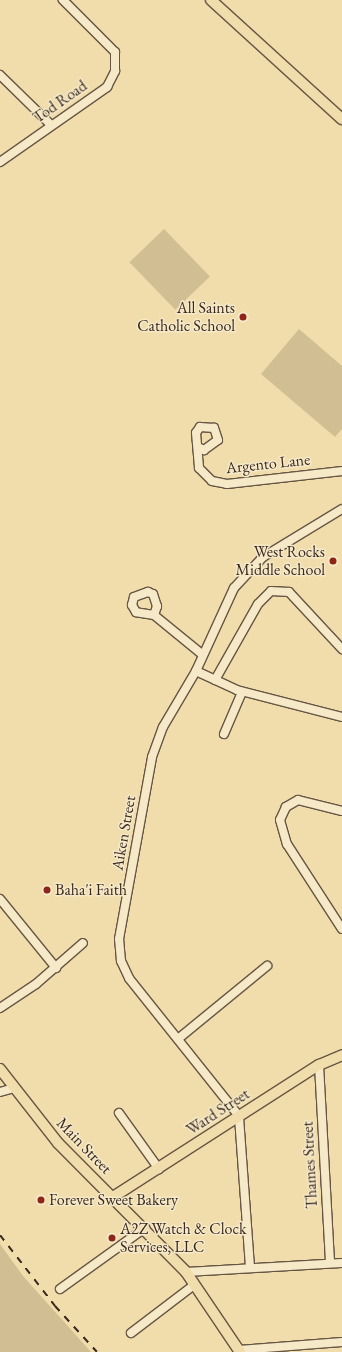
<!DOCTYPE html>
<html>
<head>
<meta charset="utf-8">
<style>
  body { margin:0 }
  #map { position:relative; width:342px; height:1352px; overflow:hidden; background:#f0ddab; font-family:"EB Garamond",serif }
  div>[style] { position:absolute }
  .green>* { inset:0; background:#d1be93; transform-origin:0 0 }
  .roads { filter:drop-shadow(1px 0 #675543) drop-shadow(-1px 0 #675543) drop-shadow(0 1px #675543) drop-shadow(0 -1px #675543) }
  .minor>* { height:8px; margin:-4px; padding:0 4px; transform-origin:4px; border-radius:4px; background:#f5e9c8 }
  .major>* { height:10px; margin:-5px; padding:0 5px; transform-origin:5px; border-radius:5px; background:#f0ddab }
  .rail>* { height:2px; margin-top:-1px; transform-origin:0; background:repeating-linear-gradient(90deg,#392820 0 7px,transparent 0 14px) }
  .dots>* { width:11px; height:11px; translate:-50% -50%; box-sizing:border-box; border:2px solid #f5e9c8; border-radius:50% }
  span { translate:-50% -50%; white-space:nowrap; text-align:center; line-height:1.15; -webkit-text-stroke:3px #f5e9c8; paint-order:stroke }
  .street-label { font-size:16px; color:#392820 }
  .poi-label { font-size:16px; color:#392820 }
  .right { translate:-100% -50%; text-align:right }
  .left { translate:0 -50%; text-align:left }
</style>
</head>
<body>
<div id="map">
  <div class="green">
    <i style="left:164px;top:229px;width:66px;height:48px;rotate:46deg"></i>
    <i style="clip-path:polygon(299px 329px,342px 366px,342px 429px,335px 437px,261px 374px)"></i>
    <i style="clip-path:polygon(0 1244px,23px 1276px,91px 1352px,0 1352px)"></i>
  </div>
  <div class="roads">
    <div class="minor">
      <i style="left:0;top:75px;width:71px;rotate:44.4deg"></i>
      <i style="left:0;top:162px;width:131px;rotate:-35deg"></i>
      <i style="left:107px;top:87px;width:18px;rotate:-63deg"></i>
      <i style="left:115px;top:71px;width:19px;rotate:-90deg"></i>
      <i style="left:115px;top:52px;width:74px;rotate:-135deg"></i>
      <i style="left:198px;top:447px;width:7px;rotate:27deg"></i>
      <i style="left:204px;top:450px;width:17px;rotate:-36deg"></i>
      <i style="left:218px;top:440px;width:13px;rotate:-108deg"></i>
      <i style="left:214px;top:428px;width:14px;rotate:-176deg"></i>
      <i style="left:200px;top:427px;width:7px;rotate:124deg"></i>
      <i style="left:196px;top:433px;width:35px;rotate:85deg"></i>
      <i style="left:199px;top:468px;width:18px;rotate:45deg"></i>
      <i style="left:212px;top:481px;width:15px;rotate:11deg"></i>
      <i style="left:227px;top:484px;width:116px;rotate:-6.4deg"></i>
      <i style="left:154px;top:615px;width:18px;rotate:-171deg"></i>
      <i style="left:136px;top:612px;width:8px;rotate:-120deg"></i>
      <i style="left:132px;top:605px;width:8px;rotate:-76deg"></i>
      <i style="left:134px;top:597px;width:15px;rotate:-20deg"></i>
      <i style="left:148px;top:592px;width:5px;rotate:22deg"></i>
      <i style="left:153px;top:594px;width:13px;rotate:72deg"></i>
      <i style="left:157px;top:606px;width:9px;rotate:108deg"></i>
      <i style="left:154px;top:615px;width:63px;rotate:39.2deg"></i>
      <i style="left:196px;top:671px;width:45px;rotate:24.9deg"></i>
      <i style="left:237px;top:690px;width:108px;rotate:14.4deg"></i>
      <i style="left:215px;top:680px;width:87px;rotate:-60.5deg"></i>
      <i style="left:258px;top:604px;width:18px;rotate:-45deg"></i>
      <i style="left:271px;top:591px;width:18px;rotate:3deg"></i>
      <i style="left:289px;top:592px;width:78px;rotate:47.1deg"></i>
      <i style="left:224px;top:734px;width:46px;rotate:-66.8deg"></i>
      <i style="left:342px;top:811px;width:45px;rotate:-166deg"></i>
      <i style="left:298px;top:800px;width:14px;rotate:150deg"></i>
      <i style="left:286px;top:807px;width:14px;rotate:115deg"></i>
      <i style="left:280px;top:820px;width:25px;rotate:74deg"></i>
      <i style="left:287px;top:844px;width:101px;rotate:57.1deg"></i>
      <i style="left:0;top:899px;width:89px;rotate:50.9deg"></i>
      <i style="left:0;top:1008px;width:43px;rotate:-33.7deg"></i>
      <i style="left:36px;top:984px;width:62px;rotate:-41.1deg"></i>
      <i style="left:179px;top:1038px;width:114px;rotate:-39.3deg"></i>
      <i style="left:319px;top:1065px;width:198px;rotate:86.8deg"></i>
      <i style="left:0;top:1092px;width:15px;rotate:-16deg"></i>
      <i style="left:119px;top:1113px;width:69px;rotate:54.5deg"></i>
      <i style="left:250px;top:1267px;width:151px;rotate:-94.2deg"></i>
      <i style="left:239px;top:1116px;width:176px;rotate:-128.6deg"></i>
      <i style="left:129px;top:978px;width:19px;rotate:-115deg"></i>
      <i style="left:121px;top:961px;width:22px;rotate:-95deg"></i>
      <i style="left:119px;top:939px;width:185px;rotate:-79.7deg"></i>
      <i style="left:152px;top:757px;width:32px;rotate:-70deg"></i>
      <i style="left:163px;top:727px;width:65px;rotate:-59.5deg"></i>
      <i style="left:196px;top:671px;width:91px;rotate:-65.4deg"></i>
      <i style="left:234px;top:588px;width:42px;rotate:-46.9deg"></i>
      <i style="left:263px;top:557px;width:92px;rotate:-31.3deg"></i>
      <i style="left:186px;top:1272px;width:156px;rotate:-3.3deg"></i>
      <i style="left:60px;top:1289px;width:105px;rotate:-35.7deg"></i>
      <i style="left:131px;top:1333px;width:79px;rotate:-37.3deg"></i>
      <i style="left:239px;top:1350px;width:103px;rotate:-4.4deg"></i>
    </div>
    <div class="major">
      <i style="left:211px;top:0;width:177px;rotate:42.3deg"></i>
      <i style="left:0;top:1069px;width:94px;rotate:51.9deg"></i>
      <i style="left:58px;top:1143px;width:182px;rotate:45.2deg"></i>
      <i style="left:186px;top:1272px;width:97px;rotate:56deg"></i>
      <i style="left:113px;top:1197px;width:245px;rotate:-32.7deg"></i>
      <i style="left:319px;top:1065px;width:25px;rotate:-23deg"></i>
    </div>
  </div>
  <div class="rail">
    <i style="left:0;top:1235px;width:90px;rotate:52.2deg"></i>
    <i style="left:55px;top:1306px;width:62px;rotate:47.6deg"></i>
  </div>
  <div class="dots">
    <i style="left:243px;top:317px;background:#8f2418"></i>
    <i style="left:333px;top:561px;background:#8f2418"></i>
    <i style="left:47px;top:890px;background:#8f2418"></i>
    <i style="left:41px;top:1200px;background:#8f2418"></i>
    <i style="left:112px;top:1238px;background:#8f2418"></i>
  </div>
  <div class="street-label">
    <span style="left:60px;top:102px;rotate:-35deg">Tod Road</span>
    <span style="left:268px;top:464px;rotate:-6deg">Argento Lane</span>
    <span style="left:124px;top:833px;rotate:-80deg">Aiken Street</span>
    <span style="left:218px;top:1112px;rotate:-33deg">Ward Street</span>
    <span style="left:84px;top:1146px;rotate:46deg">Main Street</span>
    <span style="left:310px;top:1165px;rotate:-93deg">Thames Street</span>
  </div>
  <div class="poi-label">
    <span class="right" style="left:235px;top:317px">All Saints<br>Catholic School</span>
    <span class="right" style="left:325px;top:561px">West Rocks<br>Middle School</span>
    <span class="left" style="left:55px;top:890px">Baha'i Faith</span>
    <span class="left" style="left:49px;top:1200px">Forever Sweet Bakery</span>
    <span class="left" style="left:120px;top:1238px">A2Z Watch &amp; Clock<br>Services, LLC</span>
  </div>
</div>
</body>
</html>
